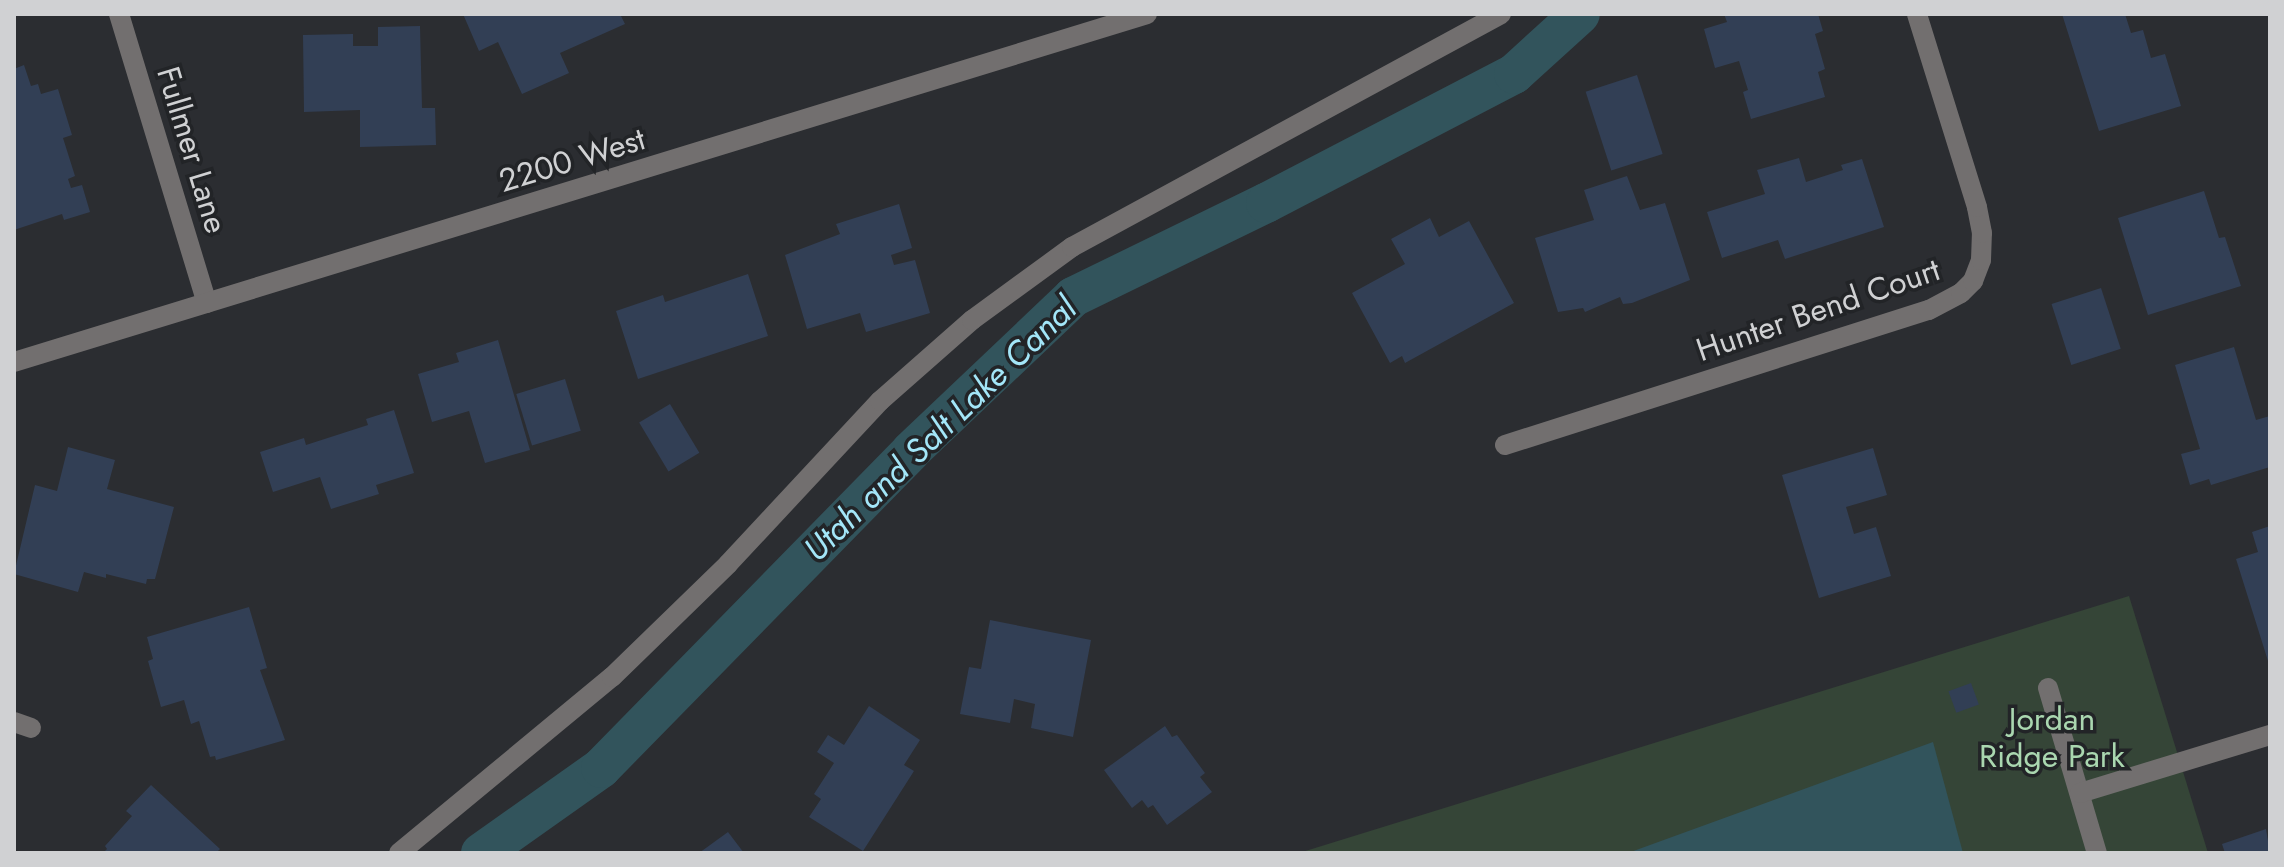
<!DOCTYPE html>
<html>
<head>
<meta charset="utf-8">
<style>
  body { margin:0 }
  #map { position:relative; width:2284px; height:867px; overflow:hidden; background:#2b2d31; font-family:Jost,sans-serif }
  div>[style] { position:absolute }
  .green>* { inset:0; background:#354537 }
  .water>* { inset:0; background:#32545c }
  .canal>* { height:40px; margin:-20px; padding:0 20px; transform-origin:20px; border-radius:20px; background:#32545c }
  .building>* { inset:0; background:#323f55; transform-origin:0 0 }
  .minor>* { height:20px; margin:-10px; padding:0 10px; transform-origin:10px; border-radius:10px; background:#726f6f }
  span { translate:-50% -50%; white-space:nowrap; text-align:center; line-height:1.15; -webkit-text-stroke:7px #222427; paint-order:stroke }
  .street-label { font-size:32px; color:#d0d1d3 }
  .park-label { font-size:32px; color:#aad7b0 }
  .water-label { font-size:34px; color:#a3e6f8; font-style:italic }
  .frame { position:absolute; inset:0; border:16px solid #d0d1d3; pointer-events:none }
</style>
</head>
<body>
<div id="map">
  <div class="green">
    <i style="clip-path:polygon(2129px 596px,2208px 853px,1299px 853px)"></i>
  </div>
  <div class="water">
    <i style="clip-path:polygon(1933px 742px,1963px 853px,1628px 853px)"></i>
  </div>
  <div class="canal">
    <i style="left:481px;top:853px;width:147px;rotate:-35.3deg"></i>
    <i style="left:601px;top:768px;width:443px;rotate:-45.6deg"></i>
    <i style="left:911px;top:451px;width:224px;rotate:-43.5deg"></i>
    <i style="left:1073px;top:297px;width:215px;rotate:-26deg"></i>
    <i style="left:1266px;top:203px;width:280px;rotate:-27.5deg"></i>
    <i style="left:1514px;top:74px;width:89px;rotate:-42.3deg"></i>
  </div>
  <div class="building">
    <i style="clip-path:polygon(463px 14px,620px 14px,625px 24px,560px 53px,569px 73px,522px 94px,498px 42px,479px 51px)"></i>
    <i style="clip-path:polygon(1724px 14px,1818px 14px,1823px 31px,1815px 34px,1825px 69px,1818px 72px,1825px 97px,1751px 119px,1743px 92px,1748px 90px,1739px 61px,1715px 68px,1704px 29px,1727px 22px)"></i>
    <i style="clip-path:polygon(2062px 14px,2125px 14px,2131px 33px,2143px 30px,2151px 58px,2165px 54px,2181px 106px,2099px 131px)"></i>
    <i style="clip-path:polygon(420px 26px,422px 108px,435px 108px,436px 145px,360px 147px,360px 110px,304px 112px,303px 35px,353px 34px,353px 46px,378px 46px,378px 27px)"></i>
    <i style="clip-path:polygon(24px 65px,31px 86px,38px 84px,41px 94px,58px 89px,72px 135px,63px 138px,75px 176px,68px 179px,71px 188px,82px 185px,90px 212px,64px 220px,62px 214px,14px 230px,14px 69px)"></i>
    <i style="left:1637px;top:75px;width:83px;height:54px;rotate:72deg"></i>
    <i style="clip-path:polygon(1799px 158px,1806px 182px,1843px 170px,1841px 165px,1862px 159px,1884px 227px,1785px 259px,1778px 240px,1722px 258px,1707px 212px,1765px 194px,1757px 170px)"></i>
    <i style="clip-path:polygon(1627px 176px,1640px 210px,1665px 203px,1690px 280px,1632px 303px,1623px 304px,1620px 297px,1585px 312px,1583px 308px,1558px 312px,1535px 238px,1594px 220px,1584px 190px)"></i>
    <i style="clip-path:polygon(2204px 191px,2219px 238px,2225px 237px,2241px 286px,2148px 315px,2118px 218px)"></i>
    <i style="clip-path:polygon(899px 204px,912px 248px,891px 255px,894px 265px,915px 260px,930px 313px,866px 332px,860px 313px,807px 329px,785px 255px,840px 234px,836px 224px)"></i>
    <i style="clip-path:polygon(1430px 218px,1439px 237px,1469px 221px,1514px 303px,1405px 363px,1402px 356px,1390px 363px,1352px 293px,1405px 264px,1391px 239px)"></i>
    <i style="clip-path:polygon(748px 274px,768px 336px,638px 379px,616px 311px,663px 295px,665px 302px)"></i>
    <i style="left:2101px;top:288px;width:64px;height:52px;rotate:72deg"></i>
    <i style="clip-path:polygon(498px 340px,530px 450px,485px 463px,469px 411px,432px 422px,418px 374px,459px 362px,456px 353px)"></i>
    <i style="clip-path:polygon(2234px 347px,2256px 420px,2270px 416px,2270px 467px,2211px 485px,2209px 479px,2190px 485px,2181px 454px,2200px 449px,2175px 365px)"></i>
    <i style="left:565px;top:379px;width:54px;height:51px;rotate:73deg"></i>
    <i style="left:670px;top:404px;width:57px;height:36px;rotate:59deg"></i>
    <i style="clip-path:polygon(394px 410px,414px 473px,376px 485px,379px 494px,331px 509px,320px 477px,273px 492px,260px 452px,304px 438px,306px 445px,368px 425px,366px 419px)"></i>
    <i style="clip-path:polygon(68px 447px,115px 460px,107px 489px,174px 507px,155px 579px,147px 579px,146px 584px,106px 574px,106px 578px,84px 572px,78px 592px,14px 574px,35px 485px,57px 491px)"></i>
    <i style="clip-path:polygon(1873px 448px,1887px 495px,1846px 507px,1854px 534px,1876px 527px,1891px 576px,1819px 598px,1782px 475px)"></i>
    <i style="clip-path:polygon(2270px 526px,2270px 661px,2268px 661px,2236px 559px,2258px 552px,2252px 532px)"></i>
    <i style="clip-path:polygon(249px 607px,267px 668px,260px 670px,285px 740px,216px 760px,215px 756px,210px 757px,199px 721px,191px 724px,184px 700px,161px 707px,148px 661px,153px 659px,147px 637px)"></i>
    <i style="clip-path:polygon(990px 620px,1091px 640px,1073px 737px,1031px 728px,1035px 704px,1014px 699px,1010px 723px,960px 714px,969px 667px,981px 669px)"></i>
    <i style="left:1971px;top:683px;width:23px;height:24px;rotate:70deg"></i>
    <i style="clip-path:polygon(869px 706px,920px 740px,904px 765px,914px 771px,863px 851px,809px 817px,821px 799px,814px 794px,834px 763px,817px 752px,828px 735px,844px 745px)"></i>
    <i style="clip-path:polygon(1165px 726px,1172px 737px,1177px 735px,1205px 773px,1200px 777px,1212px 792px,1167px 825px,1153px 805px,1148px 808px,1142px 800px,1132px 808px,1104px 770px)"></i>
    <i style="clip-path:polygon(151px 785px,220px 849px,216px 853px,103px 853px,107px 849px,105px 846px,132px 816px,126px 811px)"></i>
    <i style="clip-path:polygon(2266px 829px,2270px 853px,2225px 853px,2222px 844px)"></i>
    <i style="clip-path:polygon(728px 832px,744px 853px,699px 853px)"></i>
  </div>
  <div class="minor">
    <i style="left:119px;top:14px;width:302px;rotate:73.1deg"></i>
    <i style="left:14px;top:362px;width:1185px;rotate:-17.07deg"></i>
    <i style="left:1505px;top:445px;width:445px;rotate:-17.7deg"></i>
    <i style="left:1929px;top:310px;width:36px;rotate:-28deg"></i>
    <i style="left:1961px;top:293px;width:17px;rotate:-45deg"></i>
    <i style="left:1973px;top:281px;width:22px;rotate:-69deg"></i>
    <i style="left:1981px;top:260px;width:27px;rotate:-88deg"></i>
    <i style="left:1982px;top:233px;width:26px;rotate:-101deg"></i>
    <i style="left:1977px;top:207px;width:202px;rotate:-107.3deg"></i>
    <i style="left:2048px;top:688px;width:172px;rotate:73.5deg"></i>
    <i style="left:14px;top:722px;width:18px;rotate:19deg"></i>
    <i style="left:2080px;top:793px;width:199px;rotate:-17deg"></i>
    <i style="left:399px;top:853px;width:276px;rotate:-39.6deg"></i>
    <i style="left:612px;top:677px;width:162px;rotate:-44.2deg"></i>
    <i style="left:728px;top:564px;width:223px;rotate:-47deg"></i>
    <i style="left:880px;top:401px;width:123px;rotate:-41.4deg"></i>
    <i style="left:972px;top:320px;width:124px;rotate:-36.1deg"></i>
    <i style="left:1072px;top:247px;width:488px;rotate:-28.5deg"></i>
  </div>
  <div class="street-label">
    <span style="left:192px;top:150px;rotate:73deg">Fullmer Lane</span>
    <span style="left:572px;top:160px;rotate:-17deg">2200 West</span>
    <span style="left:1818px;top:310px;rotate:-19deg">Hunter Bend Court</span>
  </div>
  <div class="park-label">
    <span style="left:2052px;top:738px">Jordan<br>Ridge Park</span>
  </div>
  <div class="water-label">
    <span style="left:940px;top:429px;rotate:-44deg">Utah and Salt Lake Canal</span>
  </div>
  <div class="frame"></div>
</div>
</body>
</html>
